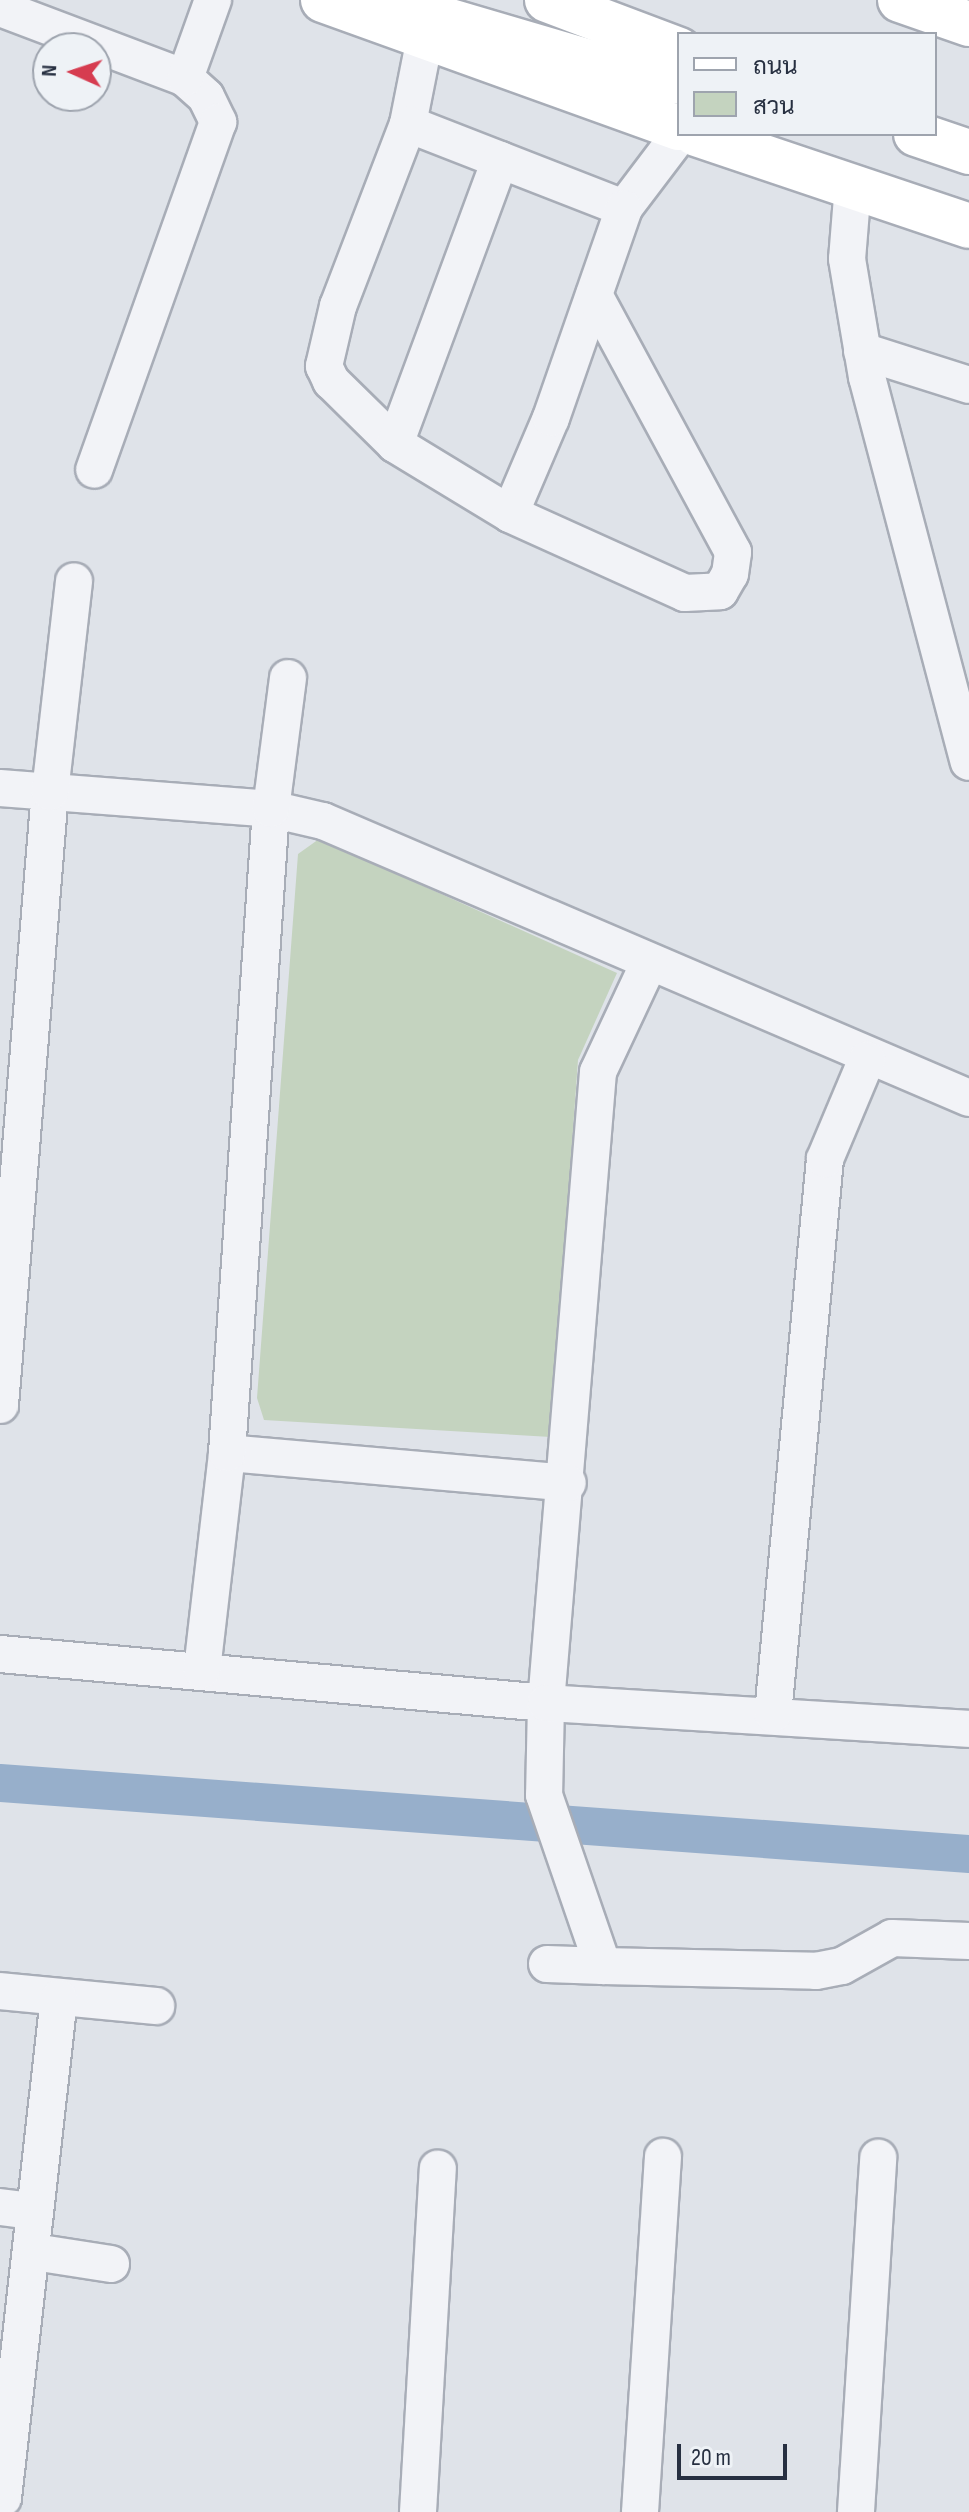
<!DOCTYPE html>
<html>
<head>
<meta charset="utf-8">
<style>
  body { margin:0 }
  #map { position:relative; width:969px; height:2512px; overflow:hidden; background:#dfe3e9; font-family:"Sofia Sans Condensed",Sarabun,sans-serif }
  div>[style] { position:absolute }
  .green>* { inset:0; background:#c4d3bf }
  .canal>* { height:38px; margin:-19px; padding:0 19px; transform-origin:19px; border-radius:19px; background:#97afcb }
  .roads { filter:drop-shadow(2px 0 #a8adb7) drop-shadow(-2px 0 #a8adb7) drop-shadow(0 2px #a8adb7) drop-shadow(0 -2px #a8adb7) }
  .minor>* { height:36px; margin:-18px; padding:0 18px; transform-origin:18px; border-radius:18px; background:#f2f3f7 }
  .major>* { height:44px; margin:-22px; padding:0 22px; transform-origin:22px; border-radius:22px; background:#fff }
  .highway>* { height:44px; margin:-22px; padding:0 22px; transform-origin:22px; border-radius:22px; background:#fff }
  span { translate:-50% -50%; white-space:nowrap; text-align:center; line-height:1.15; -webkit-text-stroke:8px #eef2f6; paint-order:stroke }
  .legend { position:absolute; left:677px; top:32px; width:260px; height:104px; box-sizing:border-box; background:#eef2f6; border:2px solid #9ea4ae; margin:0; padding:10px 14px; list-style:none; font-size:24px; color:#273041 }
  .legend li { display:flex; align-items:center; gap:16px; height:40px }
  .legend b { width:40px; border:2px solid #9ea4ae }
  .north { position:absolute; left:32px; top:32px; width:80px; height:80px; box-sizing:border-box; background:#eef2f6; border:2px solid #9ea4ae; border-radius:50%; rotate:273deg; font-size:22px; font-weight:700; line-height:32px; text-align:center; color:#273041 }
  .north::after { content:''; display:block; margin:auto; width:28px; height:36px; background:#d63c50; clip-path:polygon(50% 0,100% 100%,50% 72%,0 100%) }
  .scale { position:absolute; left:677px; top:2444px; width:110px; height:36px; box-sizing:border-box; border:4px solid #273041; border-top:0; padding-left:10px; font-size:24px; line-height:28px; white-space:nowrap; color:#273041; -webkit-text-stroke:6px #eef2f6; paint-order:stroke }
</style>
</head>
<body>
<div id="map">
  <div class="green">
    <i style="clip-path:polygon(319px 839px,617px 973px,578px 1060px,551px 1437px,264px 1420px,257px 1398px,298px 854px)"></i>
  </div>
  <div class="canal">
    <i style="left:0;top:1783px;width:972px;rotate:4.19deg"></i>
  </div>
  <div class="roads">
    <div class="minor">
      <i style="left:0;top:8px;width:198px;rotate:20.7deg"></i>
      <i style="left:185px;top:78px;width:28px;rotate:42deg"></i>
      <i style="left:206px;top:97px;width:28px;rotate:64deg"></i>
      <i style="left:218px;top:122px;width:369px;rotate:109.6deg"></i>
      <i style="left:425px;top:38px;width:88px;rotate:101.2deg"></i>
      <i style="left:408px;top:124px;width:232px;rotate:21.3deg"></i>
      <i style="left:624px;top:208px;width:93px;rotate:-52.9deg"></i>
      <i style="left:185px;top:78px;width:83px;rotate:-70.3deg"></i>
      <i style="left:408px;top:124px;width:195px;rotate:111deg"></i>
      <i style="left:338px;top:306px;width:62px;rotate:103.1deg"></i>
      <i style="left:324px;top:366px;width:17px;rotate:65deg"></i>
      <i style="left:331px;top:381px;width:90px;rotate:44.5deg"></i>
      <i style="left:395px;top:444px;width:135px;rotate:31.3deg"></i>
      <i style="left:510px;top:514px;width:104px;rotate:-66.9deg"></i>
      <i style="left:551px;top:418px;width:222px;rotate:-70.8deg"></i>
      <i style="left:853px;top:185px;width:74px;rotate:94.6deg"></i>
      <i style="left:847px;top:259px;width:120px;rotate:80.4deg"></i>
      <i style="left:867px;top:377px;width:398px;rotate:75.2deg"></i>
      <i style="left:862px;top:351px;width:112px;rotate:17.6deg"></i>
      <i style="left:395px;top:444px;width:303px;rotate:-69.7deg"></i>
      <i style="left:510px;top:514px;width:192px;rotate:24.3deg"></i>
      <i style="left:685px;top:593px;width:35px;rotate:-3deg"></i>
      <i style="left:720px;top:591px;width:20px;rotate:-60deg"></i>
      <i style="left:730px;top:574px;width:22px;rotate:-82deg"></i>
      <i style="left:733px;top:552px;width:292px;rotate:-118.4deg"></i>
      <i style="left:0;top:788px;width:272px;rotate:4.4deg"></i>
      <i style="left:271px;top:809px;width:53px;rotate:13deg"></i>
      <i style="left:323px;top:821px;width:703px;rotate:23.21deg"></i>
      <i style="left:649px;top:963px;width:120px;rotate:115.1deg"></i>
      <i style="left:598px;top:1072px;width:633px;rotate:94.71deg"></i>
      <i style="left:546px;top:1703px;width:92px;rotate:91.2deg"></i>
      <i style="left:544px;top:1795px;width:181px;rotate:71deg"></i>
      <i style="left:603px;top:1966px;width:213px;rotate:1.3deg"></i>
      <i style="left:816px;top:1971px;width:26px;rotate:-11deg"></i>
      <i style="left:842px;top:1966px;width:57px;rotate:-29.2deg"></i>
      <i style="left:892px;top:1938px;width:77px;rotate:2.2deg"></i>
      <i style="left:0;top:1405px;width:615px;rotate:-85.34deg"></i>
      <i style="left:50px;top:792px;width:212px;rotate:-83.5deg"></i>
      <i style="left:227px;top:1453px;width:342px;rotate:5deg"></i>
      <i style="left:0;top:1654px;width:548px;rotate:5.13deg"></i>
      <i style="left:546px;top:1703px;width:424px;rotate:3.5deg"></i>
      <i style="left:202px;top:1670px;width:218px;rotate:-83.4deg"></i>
      <i style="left:227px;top:1453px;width:646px;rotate:-86.09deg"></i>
      <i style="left:271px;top:809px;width:132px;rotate:-82.6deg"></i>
      <i style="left:773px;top:1714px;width:557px;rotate:-84.65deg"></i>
      <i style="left:825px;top:1159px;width:108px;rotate:-67.2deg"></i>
      <i style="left:547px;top:1964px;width:56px;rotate:2deg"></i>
      <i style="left:0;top:1991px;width:157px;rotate:5.5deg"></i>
      <i style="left:0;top:2207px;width:35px;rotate:7deg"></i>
      <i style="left:34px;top:2252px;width:78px;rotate:8.9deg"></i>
      <i style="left:3px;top:2498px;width:503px;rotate:-83.61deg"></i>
      <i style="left:418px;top:2512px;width:344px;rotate:-86.7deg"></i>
      <i style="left:640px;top:2512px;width:356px;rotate:-86.3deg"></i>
      <i style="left:856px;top:2512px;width:355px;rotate:-86.4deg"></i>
    </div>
    <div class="major">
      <i style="left:323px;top:0;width:378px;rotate:19.8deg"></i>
      <i style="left:696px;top:134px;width:288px;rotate:18.6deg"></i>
    </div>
    <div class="highway">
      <i style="left:379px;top:0;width:248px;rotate:16.4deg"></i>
      <i style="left:617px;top:70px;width:63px;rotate:11deg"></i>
      <i style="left:547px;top:0;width:141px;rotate:20.7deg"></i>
      <i style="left:900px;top:0;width:73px;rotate:19.2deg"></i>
      <i style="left:916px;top:134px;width:56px;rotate:18.8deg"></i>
    </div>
  </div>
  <ul class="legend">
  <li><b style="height:10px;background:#fff"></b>ถนน</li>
  <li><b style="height:22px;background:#c4d3bf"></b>สวน</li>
  </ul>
  <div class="north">N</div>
  <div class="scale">20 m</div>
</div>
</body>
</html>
